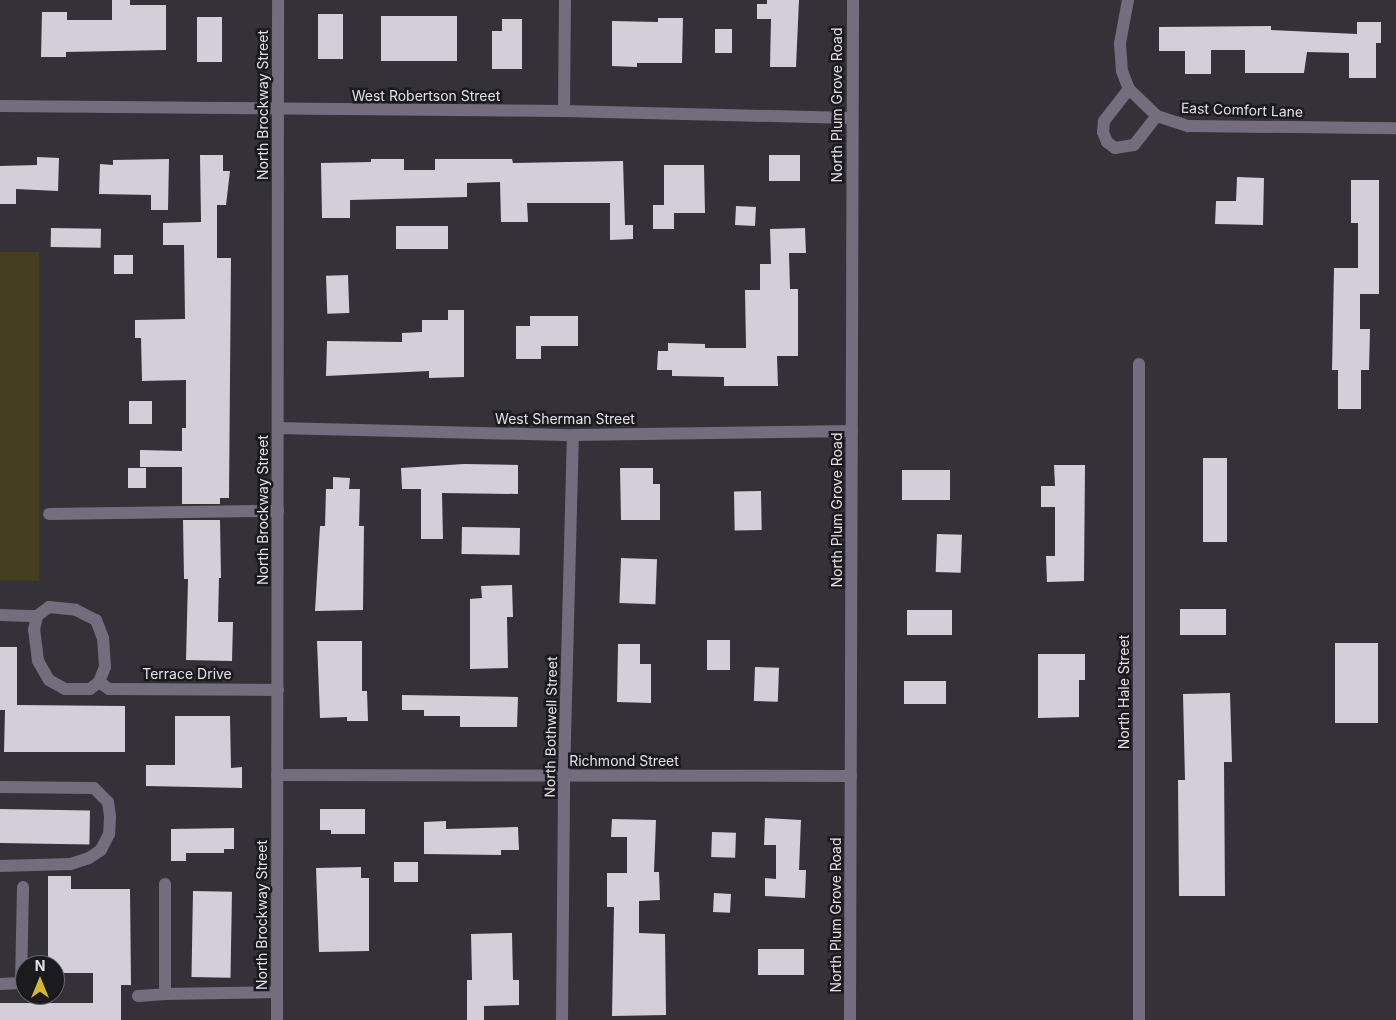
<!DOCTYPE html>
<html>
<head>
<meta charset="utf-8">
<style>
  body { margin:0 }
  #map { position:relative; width:1396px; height:1020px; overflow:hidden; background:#343139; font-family:Inter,sans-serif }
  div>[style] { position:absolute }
  .green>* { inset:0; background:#453d20; transform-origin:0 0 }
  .building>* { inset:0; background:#d2cfd9; transform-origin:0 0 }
  .minor>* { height:12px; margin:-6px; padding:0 6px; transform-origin:6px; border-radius:6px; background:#736d7e }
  span { translate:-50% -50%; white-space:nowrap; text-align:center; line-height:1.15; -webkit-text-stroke:5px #1b1a1e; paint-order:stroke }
  .street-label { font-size:14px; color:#e4e2e7 }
  .north { position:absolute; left:15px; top:955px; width:50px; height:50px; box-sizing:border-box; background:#1b1a1e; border:1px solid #6b6a6e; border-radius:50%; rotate:0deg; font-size:14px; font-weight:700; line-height:20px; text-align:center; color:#e4e2e7 }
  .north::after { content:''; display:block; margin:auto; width:18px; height:22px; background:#d4b635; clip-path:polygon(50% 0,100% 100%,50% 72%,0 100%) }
</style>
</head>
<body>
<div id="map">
  <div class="green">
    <i style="left:0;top:252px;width:39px;height:329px"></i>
  </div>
  <div class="building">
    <i style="clip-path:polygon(112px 0,130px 0,130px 5px,166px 5px,166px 50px,66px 52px,66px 57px,41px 57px,42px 12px,67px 12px,67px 20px,112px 20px)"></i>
    <i style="clip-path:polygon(767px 0,799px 0,796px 67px,770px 67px,771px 19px,757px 19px,757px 4px,767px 4px)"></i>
    <i style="left:318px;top:14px;width:25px;height:45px"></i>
    <i style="left:381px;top:16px;width:76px;height:45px"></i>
    <i style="left:197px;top:17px;width:25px;height:45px"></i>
    <i style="clip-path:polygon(658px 18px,683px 18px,682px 63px,637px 63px,637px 67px,612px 66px,612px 21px,658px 22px)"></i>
    <i style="clip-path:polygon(502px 19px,522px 19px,522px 69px,492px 69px,492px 31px,502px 31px)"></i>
    <i style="clip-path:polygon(1357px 22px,1381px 22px,1381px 43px,1376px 43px,1376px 78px,1349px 78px,1349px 53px,1307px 52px,1304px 73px,1245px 73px,1245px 50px,1211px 50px,1211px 74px,1185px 74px,1185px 51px,1159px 51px,1159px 27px,1271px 26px,1271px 30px,1357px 34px)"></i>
    <i style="left:732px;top:29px;width:24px;height:17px;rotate:90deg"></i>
    <i style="clip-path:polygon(200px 155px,223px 155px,223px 171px,230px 171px,226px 205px,217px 205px,217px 258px,231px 258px,229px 498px,220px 498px,220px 504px,182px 504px,182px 467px,140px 467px,140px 450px,182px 451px,182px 428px,186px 428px,186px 380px,142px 381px,141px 338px,135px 338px,135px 320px,185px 319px,184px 245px,163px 245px,163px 223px,201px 222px)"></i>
    <i style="left:769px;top:155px;width:31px;height:26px"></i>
    <i style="clip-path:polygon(37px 157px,59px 158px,58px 191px,16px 189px,16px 204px,0 204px,0 166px,37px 165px)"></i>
    <i style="clip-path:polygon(169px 159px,168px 210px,151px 210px,151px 195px,99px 194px,100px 164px,113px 165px,113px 160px)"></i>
    <i style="clip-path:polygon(371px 159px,404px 159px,404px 170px,435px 170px,435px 159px,512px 159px,513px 163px,623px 161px,625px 225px,633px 225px,633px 239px,610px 240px,610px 203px,527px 203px,528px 222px,501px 222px,500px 182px,467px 183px,467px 197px,350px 200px,350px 218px,322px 218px,321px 163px,371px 162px)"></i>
    <i style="clip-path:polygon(664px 165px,704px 165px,705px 213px,674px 213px,674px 229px,653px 229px,653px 205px,664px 205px)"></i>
    <i style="clip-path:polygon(1237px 177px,1264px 178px,1263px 225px,1215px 224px,1216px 201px,1236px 201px)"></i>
    <i style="clip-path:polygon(1351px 180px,1379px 180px,1379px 294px,1360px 294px,1360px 329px,1370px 329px,1369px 370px,1361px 370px,1361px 409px,1338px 409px,1338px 370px,1332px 370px,1334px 268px,1358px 268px,1358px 223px,1351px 223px)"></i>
    <i style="left:736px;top:206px;width:20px;height:19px;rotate:3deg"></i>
    <i style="left:396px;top:226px;width:52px;height:23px"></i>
    <i style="left:51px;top:228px;width:50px;height:19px;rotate:1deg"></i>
    <i style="clip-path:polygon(805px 228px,806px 253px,789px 253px,790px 289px,798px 289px,798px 356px,777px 356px,778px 386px,724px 386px,724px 377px,672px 376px,672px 370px,657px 370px,658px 351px,668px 351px,668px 343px,705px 344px,705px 348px,746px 348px,745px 290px,760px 290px,760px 264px,771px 264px,770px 229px)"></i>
    <i style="left:114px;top:255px;width:19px;height:19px"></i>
    <i style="left:348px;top:275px;width:38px;height:22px;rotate:88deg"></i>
    <i style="clip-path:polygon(448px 310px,464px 310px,464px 377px,429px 378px,429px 371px,326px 376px,327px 341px,402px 342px,402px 333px,422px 332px,422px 320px,448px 320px)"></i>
    <i style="clip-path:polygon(530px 316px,578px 316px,578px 346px,541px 346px,541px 359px,516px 359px,516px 326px,530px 326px)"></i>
    <i style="left:152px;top:401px;width:23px;height:23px;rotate:90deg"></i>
    <i style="left:1203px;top:458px;width:24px;height:84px"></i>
    <i style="clip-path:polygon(464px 464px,518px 465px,518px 494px,442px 493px,443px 539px,421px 539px,421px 489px,402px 489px,401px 468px)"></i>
    <i style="clip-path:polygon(1054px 465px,1085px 465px,1084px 581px,1047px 582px,1046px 556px,1055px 556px,1055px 507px,1041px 507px,1041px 486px,1055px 486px)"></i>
    <i style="left:128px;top:468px;width:18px;height:20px"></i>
    <i style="clip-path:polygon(620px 468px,653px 468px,653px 484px,660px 484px,660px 520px,621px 520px)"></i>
    <i style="left:950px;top:470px;width:30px;height:48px;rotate:90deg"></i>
    <i style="clip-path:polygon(333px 477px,350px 478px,349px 489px,360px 489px,359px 526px,364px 526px,363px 610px,315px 611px,320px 526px,325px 526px,326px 489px,333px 489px)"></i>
    <i style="left:761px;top:491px;width:39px;height:27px;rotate:89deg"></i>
    <i style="clip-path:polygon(183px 520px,220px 520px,221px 578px,219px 578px,218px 622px,233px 622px,232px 661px,186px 660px,188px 579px,184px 579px)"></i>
    <i style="left:462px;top:527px;width:58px;height:27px;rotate:1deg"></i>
    <i style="left:937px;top:534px;width:25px;height:38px;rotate:2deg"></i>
    <i style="left:621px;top:558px;width:36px;height:45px;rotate:2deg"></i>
    <i style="clip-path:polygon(512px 585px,513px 617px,507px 617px,508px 668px,470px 669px,470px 599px,482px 598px,481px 586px)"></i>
    <i style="left:1180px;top:609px;width:46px;height:26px"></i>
    <i style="left:952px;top:610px;width:25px;height:45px;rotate:90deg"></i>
    <i style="left:707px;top:640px;width:23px;height:30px"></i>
    <i style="clip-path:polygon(317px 641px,362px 641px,362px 691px,367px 691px,368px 721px,347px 721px,347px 717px,320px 718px)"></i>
    <i style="left:1335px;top:643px;width:43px;height:80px"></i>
    <i style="clip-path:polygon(618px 644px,640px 644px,640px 664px,651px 664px,651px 703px,617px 702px)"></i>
    <i style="clip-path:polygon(0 647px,17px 647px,17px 705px,125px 706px,125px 752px,4px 752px,5px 710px,0 710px)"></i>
    <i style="clip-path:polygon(1038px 654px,1085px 654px,1085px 680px,1079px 680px,1079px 717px,1038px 718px)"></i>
    <i style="left:755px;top:667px;width:24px;height:34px;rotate:2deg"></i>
    <i style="left:904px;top:681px;width:42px;height:23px"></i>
    <i style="clip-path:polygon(1230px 693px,1232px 762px,1224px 762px,1225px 896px,1179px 896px,1178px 780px,1185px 780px,1183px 694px)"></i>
    <i style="clip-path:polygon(402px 695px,518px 697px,517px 727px,460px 727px,460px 716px,424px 716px,424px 710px,402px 710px)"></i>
    <i style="clip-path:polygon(175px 716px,230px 716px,231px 768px,242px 767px,242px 788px,146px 786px,146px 765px,175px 765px)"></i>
    <i style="left:0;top:809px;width:90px;height:34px;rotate:1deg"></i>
    <i style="clip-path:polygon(320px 809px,365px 809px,365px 834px,331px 834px,331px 830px,320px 830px)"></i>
    <i style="clip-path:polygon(765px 818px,801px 820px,799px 870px,806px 870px,805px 898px,765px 896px,765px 878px,776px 879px,776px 845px,764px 845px)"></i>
    <i style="clip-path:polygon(612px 819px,656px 820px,654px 872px,659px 872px,660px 900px,639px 901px,639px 933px,665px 934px,666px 1015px,612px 1016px,614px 907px,607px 907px,607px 873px,627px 873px,627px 837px,611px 837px)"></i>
    <i style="clip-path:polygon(446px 821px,446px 829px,518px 827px,519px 850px,501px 850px,501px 855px,424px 854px,424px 822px)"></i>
    <i style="clip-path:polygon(234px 828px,234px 849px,224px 849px,224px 853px,186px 853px,186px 861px,171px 861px,171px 829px)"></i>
    <i style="left:712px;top:832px;width:24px;height:25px;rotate:2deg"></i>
    <i style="left:394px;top:862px;width:24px;height:20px"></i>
    <i style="clip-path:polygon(361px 867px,361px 878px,369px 878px,369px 951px,319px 952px,316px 868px)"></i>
    <i style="clip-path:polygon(48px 876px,71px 876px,71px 889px,130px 889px,131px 985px,121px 985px,121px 1020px,0 1020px,0 1003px,93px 1003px,93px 973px,55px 973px,55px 965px,48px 965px)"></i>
    <i style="left:193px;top:891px;width:39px;height:86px;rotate:1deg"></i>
    <i style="left:714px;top:893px;width:17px;height:19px;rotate:3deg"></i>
    <i style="clip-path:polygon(512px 933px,513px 980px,519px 980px,519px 1005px,484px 1006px,484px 1020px,467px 1020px,467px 980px,472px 980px,471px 934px)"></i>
    <i style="left:758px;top:949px;width:46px;height:26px"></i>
  </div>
  <div class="minor">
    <i style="left:1128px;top:0;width:44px;rotate:100.5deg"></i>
    <i style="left:1120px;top:43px;width:28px;rotate:86deg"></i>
    <i style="left:1122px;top:71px;width:19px;rotate:69deg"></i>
    <i style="left:1129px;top:89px;width:39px;rotate:44deg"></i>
    <i style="left:1157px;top:116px;width:33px;rotate:18deg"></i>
    <i style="left:1188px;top:126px;width:208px;rotate:0.6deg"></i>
    <i style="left:1129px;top:89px;width:41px;rotate:128deg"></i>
    <i style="left:1104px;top:121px;width:11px;rotate:95deg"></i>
    <i style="left:1103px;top:132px;width:11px;rotate:68deg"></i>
    <i style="left:1107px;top:142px;width:10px;rotate:37deg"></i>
    <i style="left:1115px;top:148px;width:19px;rotate:-9deg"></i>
    <i style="left:1134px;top:145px;width:37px;rotate:-52deg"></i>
    <i style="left:0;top:106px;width:564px;rotate:0.51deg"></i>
    <i style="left:564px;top:111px;width:288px;rotate:1.4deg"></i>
    <i style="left:564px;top:111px;width:111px;rotate:-89.5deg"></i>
    <i style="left:1139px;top:364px;width:656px;rotate:90deg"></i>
    <i style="left:278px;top:428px;width:295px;rotate:1.4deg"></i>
    <i style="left:573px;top:435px;width:279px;rotate:-0.8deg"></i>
    <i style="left:49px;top:514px;width:229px;rotate:-0.8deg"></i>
    <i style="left:49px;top:607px;width:27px;rotate:6deg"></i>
    <i style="left:76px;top:610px;width:22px;rotate:27deg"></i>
    <i style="left:96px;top:620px;width:19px;rotate:69deg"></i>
    <i style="left:103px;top:638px;width:29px;rotate:86deg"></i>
    <i style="left:105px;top:667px;width:16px;rotate:112deg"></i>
    <i style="left:99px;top:682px;width:11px;rotate:142deg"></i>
    <i style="left:90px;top:689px;width:25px;rotate:180deg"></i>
    <i style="left:65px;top:689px;width:18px;rotate:-151deg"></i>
    <i style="left:49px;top:680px;width:22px;rotate:-120deg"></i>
    <i style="left:38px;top:661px;width:31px;rotate:-97deg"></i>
    <i style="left:34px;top:630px;width:14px;rotate:-78deg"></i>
    <i style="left:37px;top:616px;width:15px;rotate:-37deg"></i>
    <i style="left:0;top:615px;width:37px;rotate:2deg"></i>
    <i style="left:99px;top:682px;width:12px;rotate:35deg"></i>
    <i style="left:109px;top:689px;width:169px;rotate:0.3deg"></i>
    <i style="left:277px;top:775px;width:574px;rotate:0.1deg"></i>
    <i style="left:0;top:787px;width:94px;rotate:0.6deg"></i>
    <i style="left:94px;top:788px;width:20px;rotate:45deg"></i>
    <i style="left:108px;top:802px;width:15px;rotate:82deg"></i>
    <i style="left:110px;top:817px;width:17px;rotate:93deg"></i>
    <i style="left:109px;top:834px;width:18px;rotate:117deg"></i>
    <i style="left:101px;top:850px;width:14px;rotate:146deg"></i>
    <i style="left:89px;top:858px;width:20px;rotate:162deg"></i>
    <i style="left:70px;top:864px;width:70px;rotate:178.4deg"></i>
    <i style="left:165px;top:884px;width:110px;rotate:90deg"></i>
    <i style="left:165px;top:994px;width:112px;rotate:-1deg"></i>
    <i style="left:0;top:984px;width:21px;rotate:-3deg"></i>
    <i style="left:21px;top:983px;width:96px;rotate:-88.8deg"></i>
    <i style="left:138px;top:996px;width:27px;rotate:-4deg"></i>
    <i style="left:277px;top:1020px;width:1020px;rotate:-89.94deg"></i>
    <i style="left:562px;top:1020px;width:244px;rotate:-89.5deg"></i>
    <i style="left:564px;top:776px;width:341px;rotate:-88.5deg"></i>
    <i style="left:850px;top:1020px;width:1020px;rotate:-89.83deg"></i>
  </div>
  <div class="street-label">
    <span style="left:426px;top:96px">West Robertson Street</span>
    <span style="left:263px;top:105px;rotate:-90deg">North Brockway Street</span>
    <span style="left:837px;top:105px;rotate:-90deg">North Plum Grove Road</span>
    <span style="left:1242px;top:110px;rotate:2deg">East Comfort Lane</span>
    <span style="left:565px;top:419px">West Sherman Street</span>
    <span style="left:263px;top:510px;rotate:-90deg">North Brockway Street</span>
    <span style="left:837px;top:510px;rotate:-90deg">North Plum Grove Road</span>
    <span style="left:187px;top:674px">Terrace Drive</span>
    <span style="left:1124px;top:692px;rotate:-90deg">North Hale Street</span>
    <span style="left:551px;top:727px;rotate:-89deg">North Bothwell Street</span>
    <span style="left:624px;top:761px">Richmond Street</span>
    <span style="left:262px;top:915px;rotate:-90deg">North Brockway Street</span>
    <span style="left:836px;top:915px;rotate:-90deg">North Plum Grove Road</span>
  </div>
  <div class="north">N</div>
</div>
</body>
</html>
